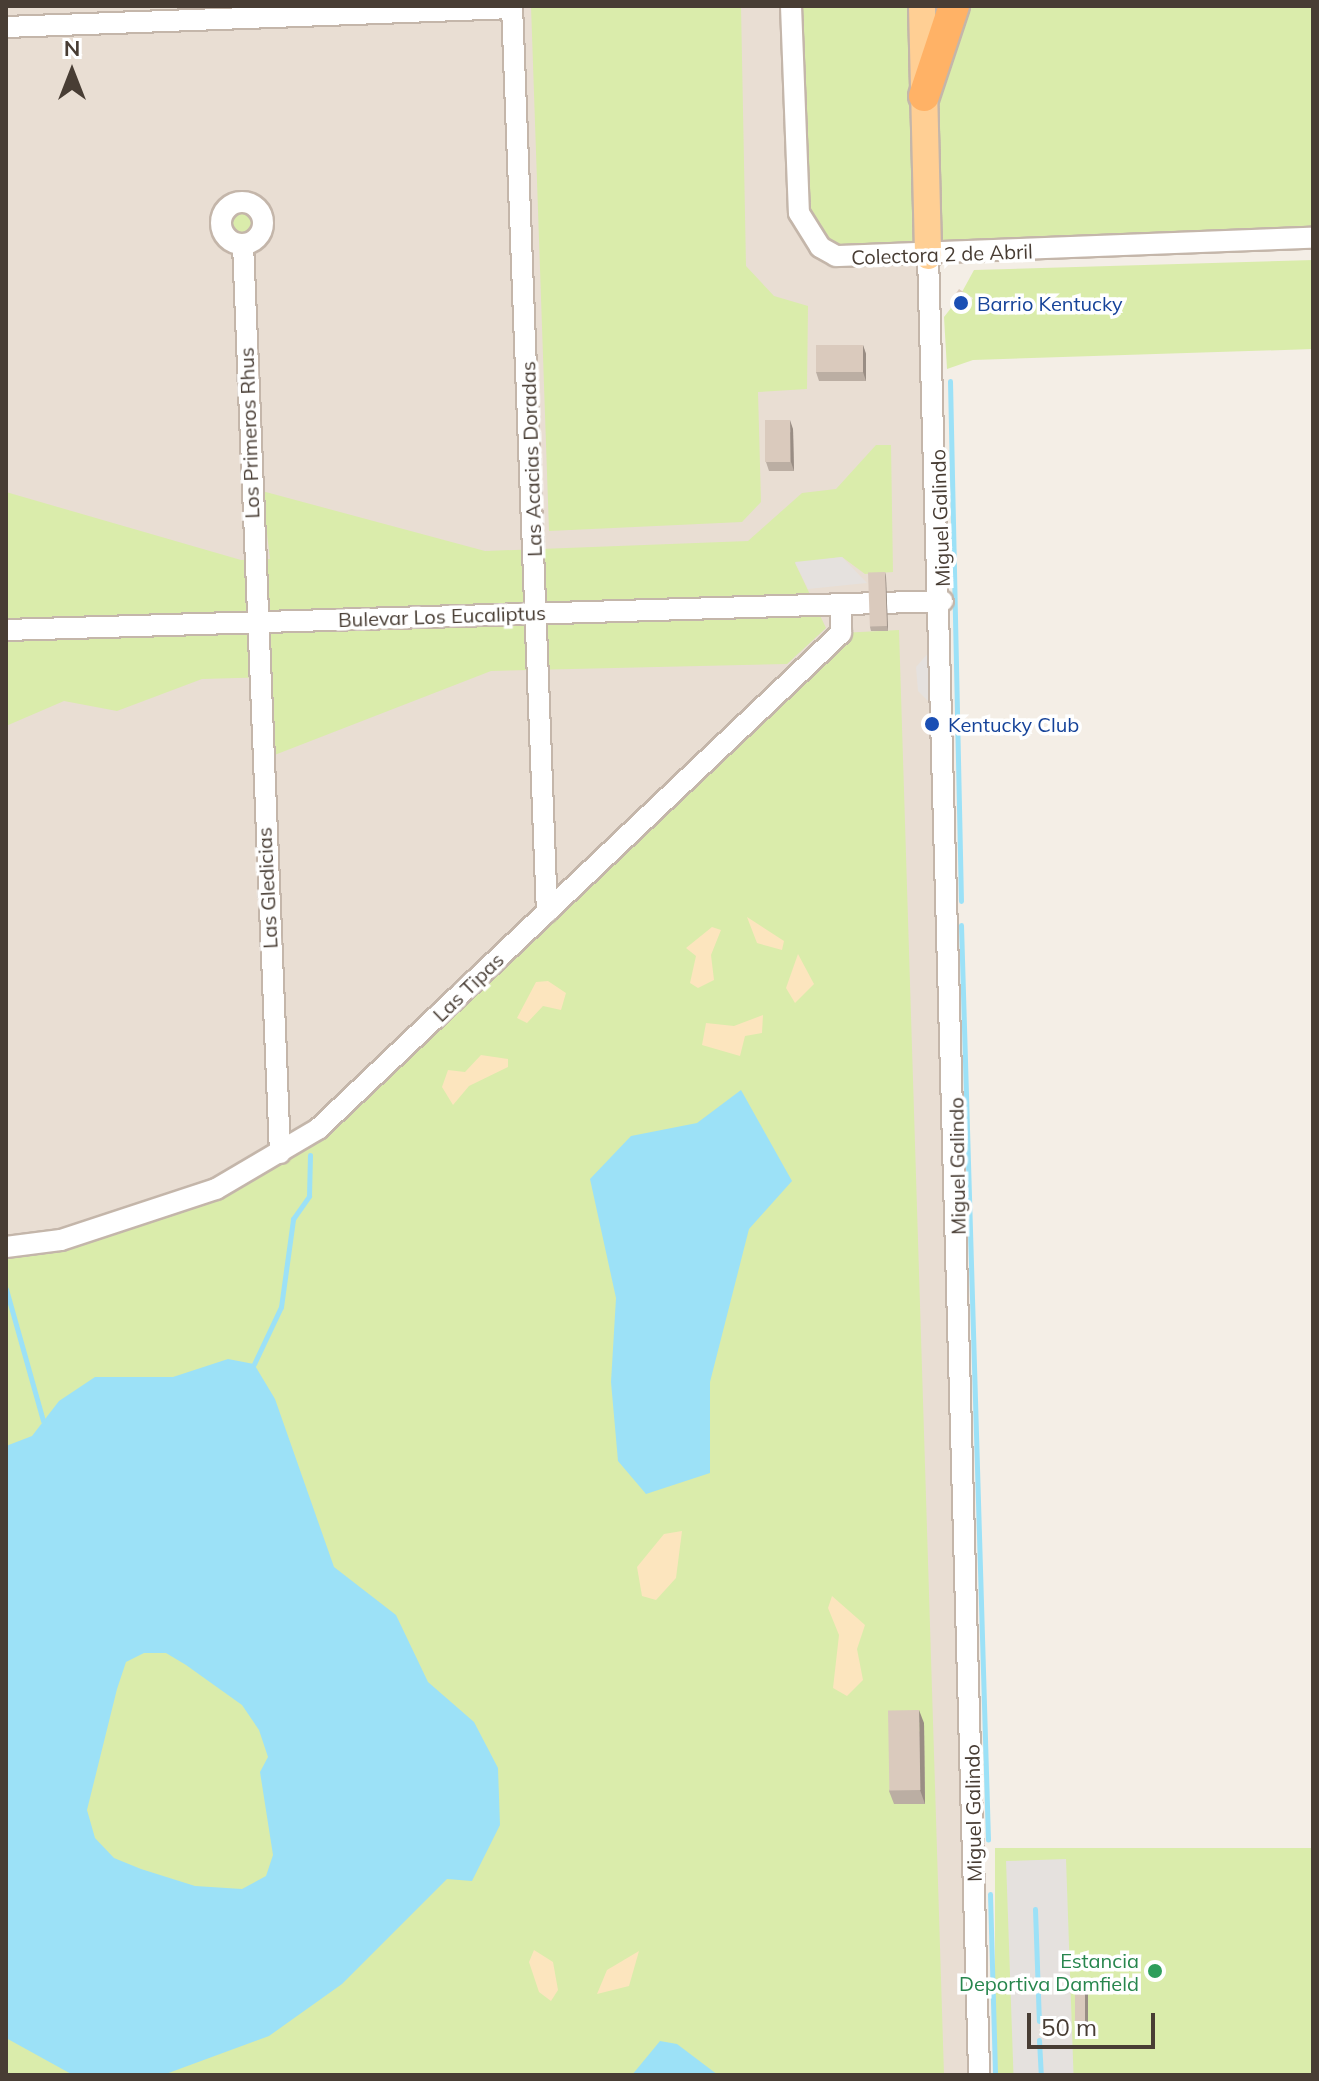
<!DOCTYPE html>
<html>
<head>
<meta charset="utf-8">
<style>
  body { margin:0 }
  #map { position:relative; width:1319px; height:2081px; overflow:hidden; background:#f4eee6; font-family:Mulish,sans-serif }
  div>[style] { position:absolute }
  .residential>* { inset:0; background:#e9ded3 }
  .green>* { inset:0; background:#daecab; transform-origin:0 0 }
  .round { border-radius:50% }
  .sand>* { inset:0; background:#fce5be }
  .parking>* { inset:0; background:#e5e1de; transform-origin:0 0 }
  .water>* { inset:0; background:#9ce1f7 }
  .stream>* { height:5px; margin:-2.5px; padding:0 2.5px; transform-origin:2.5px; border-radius:2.5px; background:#9ce1f7 }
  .roads { filter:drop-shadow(2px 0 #c4b6aa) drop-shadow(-2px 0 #c4b6aa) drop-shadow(0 2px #c4b6aa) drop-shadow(0 -2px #c4b6aa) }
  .minor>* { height:20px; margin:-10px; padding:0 10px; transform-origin:10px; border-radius:10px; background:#fff }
  .minor>.ring { margin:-10px; padding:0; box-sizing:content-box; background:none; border:20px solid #fff; border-radius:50% }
  .major>* { height:26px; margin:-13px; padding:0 13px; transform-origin:13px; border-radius:13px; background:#ffcf94 }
  .highway>* { height:30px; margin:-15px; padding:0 15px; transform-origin:15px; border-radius:15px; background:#ffb266 }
  .wall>* { inset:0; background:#bbaea3 }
  .shaded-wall>* { inset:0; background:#998d84 }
  .building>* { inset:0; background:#dacabd; transform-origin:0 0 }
  .dots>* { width:22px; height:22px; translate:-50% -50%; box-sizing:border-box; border:4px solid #fff; border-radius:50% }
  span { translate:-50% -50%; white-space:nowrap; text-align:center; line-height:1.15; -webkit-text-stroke:7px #fff; paint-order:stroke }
  .street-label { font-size:20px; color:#483d34 }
  .transit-label { font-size:20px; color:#164399 }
  .left { translate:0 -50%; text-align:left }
  .leisure-label { font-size:20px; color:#27864d }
  .right { translate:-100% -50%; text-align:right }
  .frame { position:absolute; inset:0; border:8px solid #483d34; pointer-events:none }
  .north { position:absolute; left:32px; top:32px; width:80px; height:80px; -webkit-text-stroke:6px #fff; paint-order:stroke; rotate:0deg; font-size:22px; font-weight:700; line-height:32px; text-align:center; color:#483d34 }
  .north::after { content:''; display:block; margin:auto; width:28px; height:36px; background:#483d34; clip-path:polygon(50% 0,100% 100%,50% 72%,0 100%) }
  .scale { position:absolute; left:1027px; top:2013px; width:128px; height:36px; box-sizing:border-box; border:4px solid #483d34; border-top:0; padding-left:10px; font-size:24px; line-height:28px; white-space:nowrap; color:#483d34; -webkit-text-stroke:6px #fff; paint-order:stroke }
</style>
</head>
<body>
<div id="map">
  <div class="residential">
    <i style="clip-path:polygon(6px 6px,791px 6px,928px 256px,979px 2075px,6px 2075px)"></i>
  </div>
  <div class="green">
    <i style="clip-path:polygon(531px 6px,741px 6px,746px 266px,774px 296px,808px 306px,807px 389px,758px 392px,761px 502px,742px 522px,549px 531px)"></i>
    <i style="clip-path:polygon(791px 6px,1313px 6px,1313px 238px,857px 259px,808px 232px)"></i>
    <i class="round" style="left:226px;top:206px;width:32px;height:32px"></i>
    <i style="clip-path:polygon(1313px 260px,1313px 349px,973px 360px,947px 369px,944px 317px,951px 308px,962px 314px,973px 298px,962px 292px,974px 270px)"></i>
    <i style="clip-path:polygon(876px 445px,891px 445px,893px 572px,865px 574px,842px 557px,795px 563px,826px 628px,787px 664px,491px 671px,272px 756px,273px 677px,202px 679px,117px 711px,64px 701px,6px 726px,6px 492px,241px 560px,270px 559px,262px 491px,485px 551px,748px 541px,802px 493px,836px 489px)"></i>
    <i style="clip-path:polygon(899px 630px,944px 2075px,6px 2075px,6px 1247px,61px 1240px,280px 1153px,841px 633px)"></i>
    <i style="left:1313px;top:1848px;width:227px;height:318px;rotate:90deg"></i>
  </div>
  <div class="sand">
    <i style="clip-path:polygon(747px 917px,784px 941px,782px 950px,757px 943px)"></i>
    <i style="clip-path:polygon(712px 927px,721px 930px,711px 955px,714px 980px,698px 988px,690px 983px,696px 956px,686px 948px)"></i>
    <i style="clip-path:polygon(798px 954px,814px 984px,795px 1003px,786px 988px)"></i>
    <i style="clip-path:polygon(548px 981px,566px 993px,561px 1010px,543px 1006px,527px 1023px,517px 1018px,536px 982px)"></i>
    <i style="clip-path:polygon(763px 1015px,762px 1033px,745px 1036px,740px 1056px,702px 1045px,706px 1023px,734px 1026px)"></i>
    <i style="clip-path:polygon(481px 1055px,508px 1059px,508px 1067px,469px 1086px,453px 1105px,442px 1087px,448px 1070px,465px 1072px)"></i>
    <i style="clip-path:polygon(682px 1531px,676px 1578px,656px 1600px,642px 1596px,637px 1567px,664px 1534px)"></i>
    <i style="clip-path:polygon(832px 1596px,865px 1625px,857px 1649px,863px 1680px,847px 1696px,833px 1688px,839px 1635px,828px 1608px)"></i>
    <i style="clip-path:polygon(534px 1950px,553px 1962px,558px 1990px,551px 2001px,539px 1992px,529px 1962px)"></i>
    <i style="clip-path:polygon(639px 1951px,629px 1986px,597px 1994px,607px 1970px)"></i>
  </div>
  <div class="parking">
    <i style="clip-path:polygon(842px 557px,867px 583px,808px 589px,795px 562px)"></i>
    <i style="clip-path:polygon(936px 644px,937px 710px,918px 691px,916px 667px)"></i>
    <i style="left:1066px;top:1859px;width:216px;height:60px;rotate:88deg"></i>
  </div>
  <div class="water">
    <i style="clip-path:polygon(741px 1090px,792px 1181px,749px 1229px,710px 1382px,710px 1473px,646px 1494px,618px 1461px,611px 1382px,616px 1298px,590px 1179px,631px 1136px,697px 1123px)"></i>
    <i style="clip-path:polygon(evenodd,228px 1359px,254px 1364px,275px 1399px,334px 1567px,396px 1615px,428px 1682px,474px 1722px,498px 1768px,500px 1825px,472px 1881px,447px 1879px,342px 1984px,269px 2036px,163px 2075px,73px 2075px,6px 2038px,6px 1446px,32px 1436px,59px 1401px,95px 1377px,173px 1377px,228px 1359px,144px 1653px,166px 1653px,186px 1665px,242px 1705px,259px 1730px,268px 1757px,260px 1772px,273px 1855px,266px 1876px,242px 1889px,195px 1886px,141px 1869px,114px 1858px,95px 1838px,87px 1810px,117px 1689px,126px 1662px,144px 1653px)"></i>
    <i style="clip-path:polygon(660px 2041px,677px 2044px,718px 2075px,632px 2075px)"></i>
  </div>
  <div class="stream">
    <i style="left:950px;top:381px;width:520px;rotate:88.79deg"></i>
    <i style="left:961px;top:925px;width:915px;rotate:88.31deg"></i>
    <i style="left:6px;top:1289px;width:137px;rotate:74.3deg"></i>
    <i style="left:254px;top:1364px;width:63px;rotate:-64.7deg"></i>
    <i style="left:281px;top:1307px;width:89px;rotate:-82.2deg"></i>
    <i style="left:293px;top:1219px;width:28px;rotate:-55deg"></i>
    <i style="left:309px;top:1196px;width:41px;rotate:-88.6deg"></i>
    <i style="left:990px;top:1894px;width:181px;rotate:88.4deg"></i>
    <i style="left:1035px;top:1909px;width:112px;rotate:88deg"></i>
    <i style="left:1039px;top:2040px;width:35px;rotate:87deg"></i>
  </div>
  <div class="roads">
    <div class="minor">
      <i style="left:512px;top:6px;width:907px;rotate:87.79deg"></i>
      <i style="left:791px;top:6px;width:207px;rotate:87.8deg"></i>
      <i style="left:799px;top:213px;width:40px;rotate:58deg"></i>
      <i style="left:820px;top:247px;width:18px;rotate:29deg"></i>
      <i style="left:836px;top:256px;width:477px;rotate:-2.2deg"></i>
      <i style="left:6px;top:27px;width:506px;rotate:-2.15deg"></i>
      <i class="ring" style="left:221px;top:202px;width:22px;height:22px"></i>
      <i style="left:243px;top:244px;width:910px;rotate:87.67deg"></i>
      <i style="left:928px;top:256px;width:1820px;rotate:88.39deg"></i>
      <i style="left:6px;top:630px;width:937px;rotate:-1.77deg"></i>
      <i style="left:6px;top:1247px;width:55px;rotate:-7.3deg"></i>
      <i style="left:61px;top:1240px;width:163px;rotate:-18.2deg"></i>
      <i style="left:216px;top:1189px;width:118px;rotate:-30.5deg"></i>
      <i style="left:318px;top:1129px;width:721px;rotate:-43.48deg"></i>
      <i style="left:841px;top:633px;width:29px;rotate:-90deg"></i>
    </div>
    <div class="major">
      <i style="left:922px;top:6px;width:250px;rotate:88.6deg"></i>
    </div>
    <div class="highway">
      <i style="left:924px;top:96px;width:95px;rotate:-71.6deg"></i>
    </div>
  </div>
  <div class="wall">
    <i style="clip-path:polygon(968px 295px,970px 300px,962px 311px,953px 306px,952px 301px)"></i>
    <i style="clip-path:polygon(863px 345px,866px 354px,866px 381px,819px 381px,816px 372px)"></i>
    <i style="clip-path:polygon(793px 429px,794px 471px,769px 471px,766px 462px)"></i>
    <i style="clip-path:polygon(885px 572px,886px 577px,888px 631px,871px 631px,870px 627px)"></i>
    <i style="clip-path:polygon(924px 1723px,925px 1804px,894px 1804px,889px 1791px)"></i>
    <i style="clip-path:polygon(1088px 1992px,1088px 2038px,1078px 2038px,1075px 2029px)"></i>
  </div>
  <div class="shaded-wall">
    <i style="clip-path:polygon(968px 295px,970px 300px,962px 311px,960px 307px)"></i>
    <i style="clip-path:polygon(863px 345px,866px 354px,866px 381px,863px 372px)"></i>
    <i style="clip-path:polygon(790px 420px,793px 429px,794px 471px,791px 462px)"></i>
    <i style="clip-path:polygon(885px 572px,886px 577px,888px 631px,887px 626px)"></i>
    <i style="clip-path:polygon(919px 1710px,924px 1723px,925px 1804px,920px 1790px)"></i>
    <i style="clip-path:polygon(1085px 1983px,1088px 1992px,1088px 2038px,1085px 2029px)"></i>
  </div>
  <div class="building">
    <i style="left:959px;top:289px;width:11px;height:14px;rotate:34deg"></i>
    <i style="left:816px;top:345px;width:47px;height:27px"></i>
    <i style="left:765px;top:420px;width:25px;height:42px"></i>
    <i style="left:885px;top:572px;width:54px;height:17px;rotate:88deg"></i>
    <i style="left:919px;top:1710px;width:80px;height:31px;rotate:89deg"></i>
    <i style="left:1075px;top:1983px;width:10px;height:46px"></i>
  </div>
  <div class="dots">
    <i style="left:961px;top:303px;background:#1a4fb4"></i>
    <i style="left:932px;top:724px;background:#1a4fb4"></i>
    <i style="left:1155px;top:1971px;background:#2e9e5b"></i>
  </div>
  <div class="street-label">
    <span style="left:942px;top:254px;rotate:-2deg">Colectora 2 de Abril</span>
    <span style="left:249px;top:433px;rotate:-92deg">Los Primeros Rhus</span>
    <span style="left:531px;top:459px;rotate:-92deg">Las Acacias Doradas</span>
    <span style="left:940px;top:518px;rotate:-92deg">Miguel Galindo</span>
    <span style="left:442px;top:616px;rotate:-2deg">Bulevar Los Eucaliptus</span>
    <span style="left:267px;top:888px;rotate:-93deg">Las Gledicias</span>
    <span style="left:468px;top:987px;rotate:-44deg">Las Tipas</span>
    <span style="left:957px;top:1166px;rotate:-91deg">Miguel Galindo</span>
    <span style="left:973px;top:1813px;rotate:-91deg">Miguel Galindo</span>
  </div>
  <div class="transit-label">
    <span class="left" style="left:977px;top:303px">Barrio Kentucky</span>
    <span class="left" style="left:948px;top:724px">Kentucky Club</span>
  </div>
  <div class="leisure-label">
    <span class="right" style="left:1139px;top:1972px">Estancia<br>Deportiva Damfield</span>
  </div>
  <div class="frame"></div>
  <div class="north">N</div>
  <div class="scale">50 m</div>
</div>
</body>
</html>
